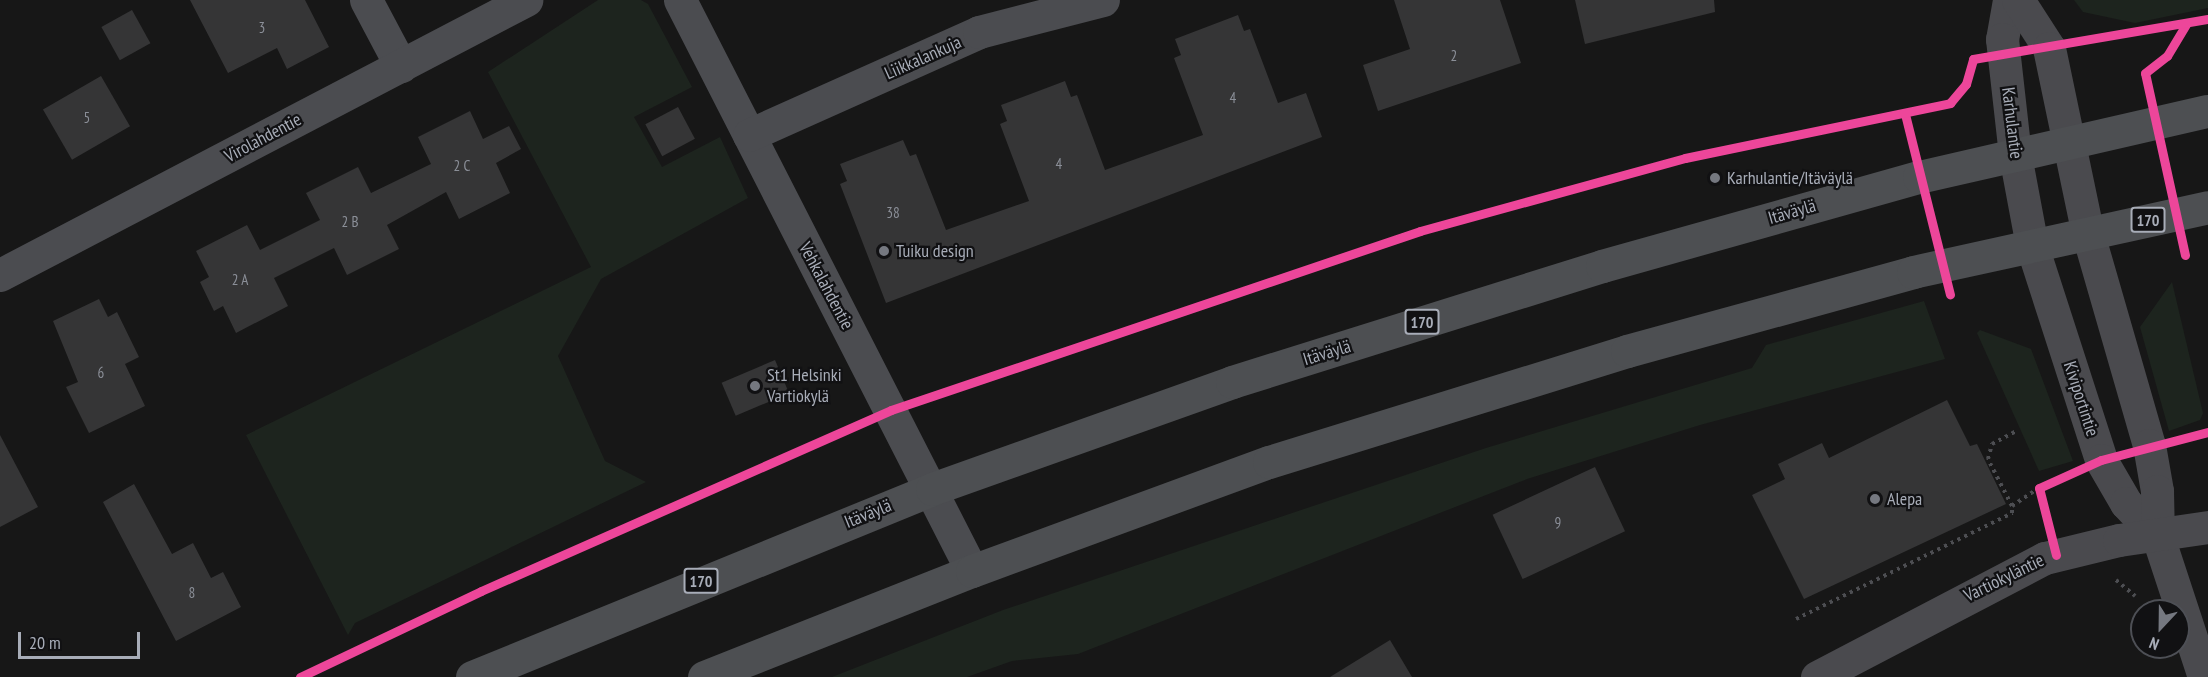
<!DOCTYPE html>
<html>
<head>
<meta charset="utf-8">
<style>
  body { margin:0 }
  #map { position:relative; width:2208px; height:677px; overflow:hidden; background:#171717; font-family:"PT Sans Narrow",sans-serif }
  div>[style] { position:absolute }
  .green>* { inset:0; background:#1d241e }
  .building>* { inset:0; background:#353536; transform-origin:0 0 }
  .path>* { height:4px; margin-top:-2px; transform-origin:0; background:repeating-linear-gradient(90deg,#4d4e52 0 3px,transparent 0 7.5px) }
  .street>* { height:33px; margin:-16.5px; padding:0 16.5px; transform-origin:16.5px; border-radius:16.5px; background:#4b4c50 }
  .secondary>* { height:33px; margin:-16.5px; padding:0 16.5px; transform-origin:16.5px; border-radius:16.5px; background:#4a4a4e }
  .primary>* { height:33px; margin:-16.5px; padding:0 16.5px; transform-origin:16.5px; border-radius:16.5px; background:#4d4f52 }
  .cycleway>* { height:9px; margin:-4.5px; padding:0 4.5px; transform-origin:4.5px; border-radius:4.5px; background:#ed469a }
  .dots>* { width:16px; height:16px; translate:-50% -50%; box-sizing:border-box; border:3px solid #111113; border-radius:50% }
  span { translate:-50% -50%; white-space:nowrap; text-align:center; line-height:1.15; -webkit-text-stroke:4.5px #111113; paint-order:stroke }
  .number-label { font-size:15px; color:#8b8f98 }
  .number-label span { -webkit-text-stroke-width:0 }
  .shield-label span { padding:2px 4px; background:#111113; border:2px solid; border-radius:4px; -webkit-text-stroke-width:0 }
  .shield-label { font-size:16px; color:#a8adb8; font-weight:700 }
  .street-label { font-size:18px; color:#a8adb8 }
  .poi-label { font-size:18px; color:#a8adb8 }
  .left { translate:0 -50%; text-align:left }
  .north { position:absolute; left:2130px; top:599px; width:60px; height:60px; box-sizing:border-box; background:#111113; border:2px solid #4d4f55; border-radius:50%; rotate:202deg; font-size:16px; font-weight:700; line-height:24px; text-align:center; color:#a8adb8 }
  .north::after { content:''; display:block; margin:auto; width:21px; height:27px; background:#757880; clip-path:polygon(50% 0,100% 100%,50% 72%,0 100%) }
  .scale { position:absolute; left:18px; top:632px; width:122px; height:27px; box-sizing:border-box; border:3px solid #a8adb8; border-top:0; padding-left:8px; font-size:18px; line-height:21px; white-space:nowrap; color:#a8adb8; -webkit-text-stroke:4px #111113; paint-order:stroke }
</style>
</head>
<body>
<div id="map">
  <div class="green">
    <i style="clip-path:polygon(598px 0,641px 0,648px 4px,692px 87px,634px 117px,662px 167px,720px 137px,748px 198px,601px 279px,558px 356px,605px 461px,646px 482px,355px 623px,348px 635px,246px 435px,591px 267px,488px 72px)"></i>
    <i style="clip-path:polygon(2074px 0,2208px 0,2208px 8px,2135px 23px,2083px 12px)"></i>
    <i style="clip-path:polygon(2172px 282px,2203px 413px,2200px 420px,2169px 431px,2140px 327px)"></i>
    <i style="clip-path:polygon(1924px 301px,1945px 359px,1700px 425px,1527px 479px,1078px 654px,1012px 661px,967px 677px,832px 677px,1003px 610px,1486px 448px,1752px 368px,1766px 345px)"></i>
    <i style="clip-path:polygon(1980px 330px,2031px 349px,2073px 461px,2039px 471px,1977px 333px)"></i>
  </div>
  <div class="building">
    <i style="clip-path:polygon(190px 0,305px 0,329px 47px,287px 69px,277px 48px,228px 73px)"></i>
    <i style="clip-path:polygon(1394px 0,1500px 0,1521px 63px,1378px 111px,1363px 65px,1410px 49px)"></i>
    <i style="clip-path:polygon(1575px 0,1714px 0,1715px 12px,1585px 44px)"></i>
    <i style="left:132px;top:10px;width:38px;height:35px;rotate:61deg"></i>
    <i style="clip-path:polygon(1238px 15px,1244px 31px,1250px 29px,1278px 103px,1306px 93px,1322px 137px,886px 303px,840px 184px,847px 181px,840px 164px,903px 140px,910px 156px,916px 154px,946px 230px,1029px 201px,1000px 124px,1007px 121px,1001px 105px,1065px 81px,1071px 97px,1077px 95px,1105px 170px,1203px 135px,1174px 58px,1181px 55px,1175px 39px)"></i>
    <i style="left:101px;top:76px;width:58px;height:67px;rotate:60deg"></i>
    <i style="left:678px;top:107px;width:36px;height:37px;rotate:62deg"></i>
    <i style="clip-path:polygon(470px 111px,483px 139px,509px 126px,521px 149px,496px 163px,510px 193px,459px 219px,446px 192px,387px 225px,399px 249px,347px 275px,334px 248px,274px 278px,288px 306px,236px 333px,223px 306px,214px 311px,200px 282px,209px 277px,196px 251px,247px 225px,260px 250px,320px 220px,306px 193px,358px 167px,371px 193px,431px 164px,418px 137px)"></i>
    <i style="clip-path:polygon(99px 299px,108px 317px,117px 312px,139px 357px,125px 364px,145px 406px,89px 433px,66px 387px,78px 382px,53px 321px)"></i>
    <i style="left:775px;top:360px;width:36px;height:58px;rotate:67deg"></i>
    <i style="clip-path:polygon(1947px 400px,1970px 446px,1977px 444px,2006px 504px,1804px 599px,1752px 495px,1785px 479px,1778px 464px,1822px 443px,1829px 458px)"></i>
    <i style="clip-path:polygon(0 435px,38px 507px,0 527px)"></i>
    <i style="left:1595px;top:467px;width:71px;height:113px;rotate:65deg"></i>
    <i style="clip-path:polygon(134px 484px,172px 554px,193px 543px,211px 578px,223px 572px,241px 607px,176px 641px,103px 502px)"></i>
    <i style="clip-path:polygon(1390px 640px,1412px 677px,1330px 677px)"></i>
  </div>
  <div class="path">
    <i style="left:2012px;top:506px;width:53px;rotate:-117.1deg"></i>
    <i style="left:1988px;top:459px;width:16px;rotate:-75deg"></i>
    <i style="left:1992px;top:444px;width:26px;rotate:-28deg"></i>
    <i style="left:2116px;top:580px;width:25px;rotate:40deg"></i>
    <i style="left:1796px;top:619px;width:241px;rotate:-26.1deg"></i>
    <i style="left:2012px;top:513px;width:7px;rotate:-90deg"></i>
    <i style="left:2012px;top:506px;width:32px;rotate:-34deg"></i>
  </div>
  <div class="street">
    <i style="left:366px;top:0;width:75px;rotate:62.1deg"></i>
    <i style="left:680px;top:0;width:641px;rotate:62.92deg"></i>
    <i style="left:749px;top:135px;width:252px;rotate:-24.1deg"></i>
    <i style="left:979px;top:32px;width:128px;rotate:-14.5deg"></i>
    <i style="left:0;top:275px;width:594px;rotate:-27.6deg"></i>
  </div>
  <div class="secondary">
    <i style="left:2009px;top:0;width:40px;rotate:100deg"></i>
    <i style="left:2002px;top:39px;width:117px;rotate:83.6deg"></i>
    <i style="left:2015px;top:155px;width:93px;rotate:79.4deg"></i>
    <i style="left:2032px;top:246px;width:225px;rotate:72.1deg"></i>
    <i style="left:2101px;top:460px;width:50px;rotate:59.8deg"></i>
    <i style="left:2126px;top:503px;width:47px;rotate:46.7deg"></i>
    <i style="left:2018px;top:0;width:57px;rotate:57.1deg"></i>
    <i style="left:2049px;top:48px;width:190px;rotate:78.2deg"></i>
    <i style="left:2088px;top:234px;width:220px;rotate:73.9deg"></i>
    <i style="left:2149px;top:445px;width:47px;rotate:80.1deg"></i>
    <i style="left:2157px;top:491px;width:46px;rotate:88.8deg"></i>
    <i style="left:2158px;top:537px;width:147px;rotate:71.8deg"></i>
    <i style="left:1817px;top:677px;width:257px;rotate:-27.6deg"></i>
    <i style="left:2045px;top:558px;width:76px;rotate:-13.7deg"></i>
    <i style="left:2119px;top:540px;width:90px;rotate:-8.3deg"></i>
  </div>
  <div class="primary">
    <i style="left:472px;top:677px;width:497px;rotate:-22.2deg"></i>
    <i style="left:932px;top:489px;width:319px;rotate:-19.6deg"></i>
    <i style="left:1232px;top:382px;width:388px;rotate:-17.4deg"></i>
    <i style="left:1602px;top:266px;width:329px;rotate:-15.7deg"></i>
    <i style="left:1919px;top:177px;width:296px;rotate:-12.9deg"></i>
    <i style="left:704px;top:677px;width:288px;rotate:-21.6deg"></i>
    <i style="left:972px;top:571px;width:316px;rotate:-20.2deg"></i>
    <i style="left:1269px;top:462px;width:375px;rotate:-17.2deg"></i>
    <i style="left:1627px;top:351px;width:297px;rotate:-15.4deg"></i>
    <i style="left:1913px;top:272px;width:302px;rotate:-12.4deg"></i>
  </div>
  <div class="cycleway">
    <i style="left:1905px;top:114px;width:186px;rotate:76deg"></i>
    <i style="left:2185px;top:255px;width:186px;rotate:-102.4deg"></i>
    <i style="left:2145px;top:73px;width:28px;rotate:-38deg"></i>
    <i style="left:2167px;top:56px;width:37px;rotate:-59deg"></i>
    <i style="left:2056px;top:555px;width:69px;rotate:-104.2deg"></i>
    <i style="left:2039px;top:488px;width:68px;rotate:-24.3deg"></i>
    <i style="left:2101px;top:460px;width:111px;rotate:-14.7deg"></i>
    <i style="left:300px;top:677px;width:200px;rotate:-25.4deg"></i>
    <i style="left:481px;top:591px;width:448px;rotate:-23.8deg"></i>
    <i style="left:891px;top:410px;width:558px;rotate:-18.69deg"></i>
    <i style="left:1420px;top:231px;width:275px;rotate:-15.4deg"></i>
    <i style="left:1685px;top:158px;width:271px;rotate:-11.7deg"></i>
    <i style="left:1950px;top:103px;width:25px;rotate:-50deg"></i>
    <i style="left:1966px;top:84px;width:26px;rotate:-74deg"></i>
    <i style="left:1973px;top:59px;width:238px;rotate:-9.7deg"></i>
  </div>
  <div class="dots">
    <i style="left:1715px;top:178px;background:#757880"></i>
    <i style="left:884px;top:251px;background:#757880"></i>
    <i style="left:755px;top:386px;background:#757880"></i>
    <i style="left:1875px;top:499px;background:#757880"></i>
  </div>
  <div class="number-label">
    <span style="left:262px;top:28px">3</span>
    <span style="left:1454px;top:56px">2</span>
    <span style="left:1233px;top:98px">4</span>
    <span style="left:87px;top:118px">5</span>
    <span style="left:1059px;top:164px">4</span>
    <span style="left:462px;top:166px">2 C</span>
    <span style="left:893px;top:213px">38</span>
    <span style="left:350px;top:222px">2 B</span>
    <span style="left:240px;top:280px">2 A</span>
    <span style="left:101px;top:373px">6</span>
    <span style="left:1558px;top:523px">9</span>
    <span style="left:192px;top:593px">8</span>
  </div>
  <div class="shield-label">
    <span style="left:2148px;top:220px">170</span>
    <span style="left:1422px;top:322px">170</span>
    <span style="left:701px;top:581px">170</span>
  </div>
  <div class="street-label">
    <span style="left:923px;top:58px;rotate:-24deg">Liikkalankuja</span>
    <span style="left:2012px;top:123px;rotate:83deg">Karhulantie</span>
    <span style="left:263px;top:138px;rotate:-28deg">Virolahdentie</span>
    <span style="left:1792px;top:212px;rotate:-16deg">Itäväylä</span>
    <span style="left:826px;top:286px;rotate:62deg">Vehkalahdentie</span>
    <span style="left:1327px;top:353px;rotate:-17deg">Itäväylä</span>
    <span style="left:2081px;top:399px;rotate:72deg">Kiviportintie</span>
    <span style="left:868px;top:514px;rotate:-22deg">Itäväylä</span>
    <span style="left:2004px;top:578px;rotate:-26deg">Vartiokyläntie</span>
  </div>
  <div class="poi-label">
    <span class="left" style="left:1727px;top:178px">Karhulantie/Itäväylä</span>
    <span class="left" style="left:896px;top:251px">Tuiku design</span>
    <span class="left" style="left:767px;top:386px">St1 Helsinki<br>Vartiokylä</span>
    <span class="left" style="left:1887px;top:499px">Alepa</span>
  </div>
  <div class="north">N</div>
  <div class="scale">20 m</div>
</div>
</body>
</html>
